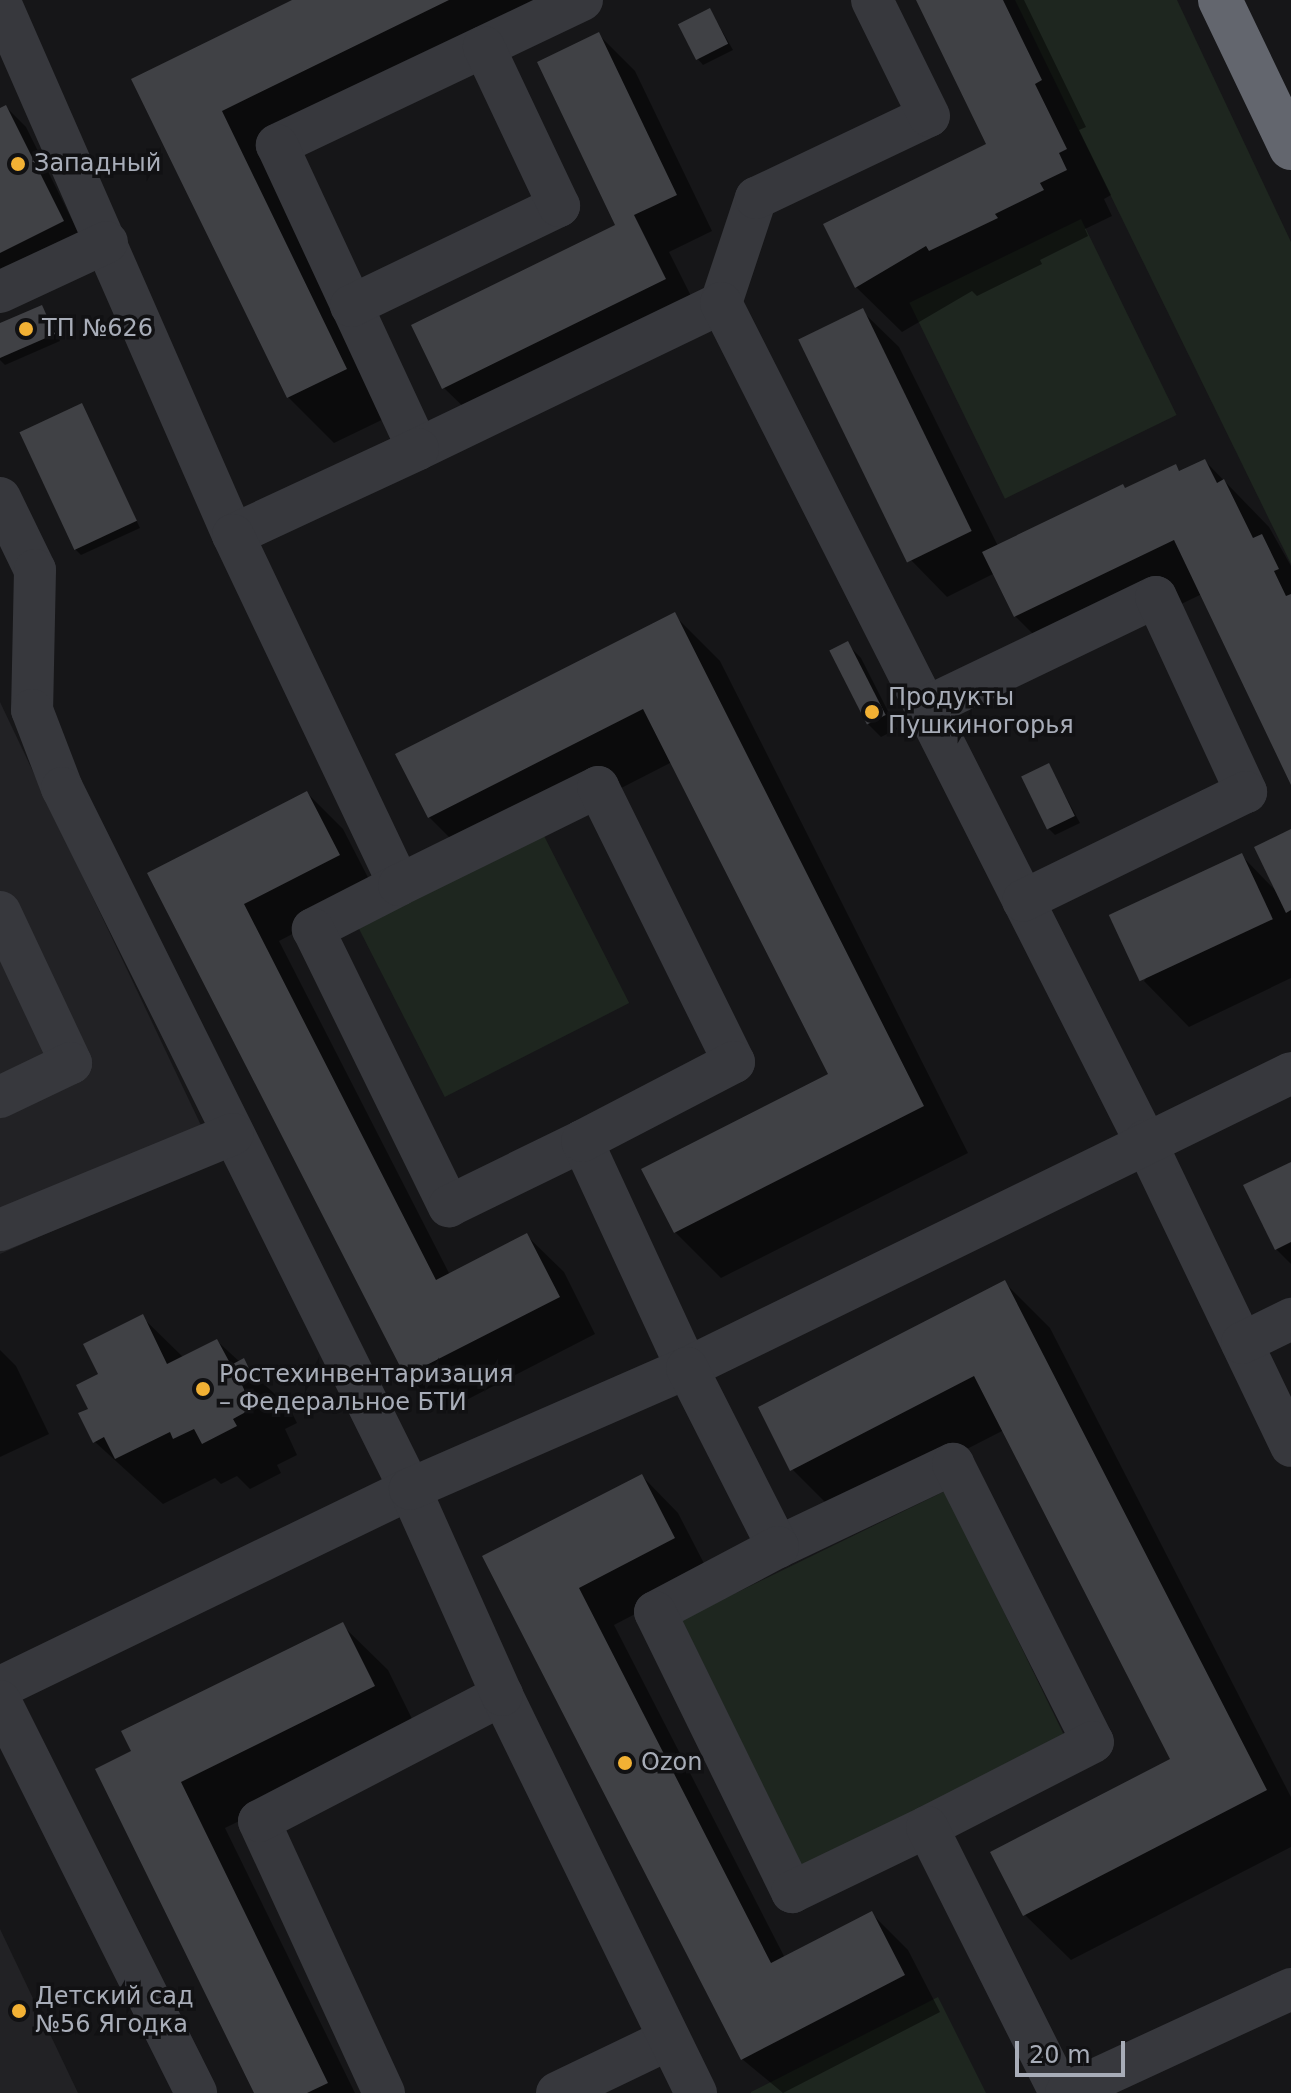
<!DOCTYPE html>
<html>
<head>
<meta charset="utf-8">
<style>
  body { margin:0 }
  #map { position:relative; width:1291px; height:2093px; overflow:hidden; background:#161618; font-family:"DejaVu Sans",sans-serif }
  div>[style] { position:absolute }
  .built>* { inset:0; background:#222225 }
  .green>* { inset:0; background:#1e261f; transform-origin:0 0 }
  .shadow>* { inset:0; background:#0007 }
  .building>* { inset:0; background:#404145; transform-origin:0 0 }
  .minor>* { height:42px; margin:-21px; padding:0 21px; transform-origin:21px; border-radius:21px; background:#37383d }
  .highway>* { height:44px; margin:-22px; padding:0 22px; transform-origin:22px; border-radius:22px; background:#63666e }
  .dots>* { width:22px; height:22px; translate:-50% -50%; box-sizing:border-box; border:4px solid #111113; border-radius:50% }
  span { translate:-50% -50%; white-space:nowrap; text-align:center; line-height:1.15; -webkit-text-stroke:7px #111113; paint-order:stroke }
  .poi-label { font-size:24px; color:#a8adb8 }
  .left { translate:0 -50%; text-align:left }
  .scale { position:absolute; left:1015px; top:2041px; width:110px; height:36px; box-sizing:border-box; border:4px solid #a8adb8; border-top:0; padding-left:10px; font-size:24px; line-height:28px; white-space:nowrap; color:#a8adb8; -webkit-text-stroke:6px #111113; paint-order:stroke }
</style>
</head>
<body>
<div id="map">
  <div class="built">
    <i style="clip-path:polygon(0 702px,217px 1159px,0 1254px)"></i>
    <i style="clip-path:polygon(0 1929px,78px 2093px,0 2093px)"></i>
  </div>
  <div class="green">
    <i style="clip-path:polygon(1015px 0,1177px 0,1291px 242px,1291px 564px)"></i>
    <i style="left:1081px;top:219px;width:218px;height:191px;rotate:64deg"></i>
    <i style="left:542px;top:832px;width:192px;height:207px;rotate:63deg"></i>
    <i style="left:945px;top:1491px;width:275px;height:293px;rotate:64deg"></i>
    <i style="clip-path:polygon(938px 1997px,986px 2093px,751px 2093px,751px 2092px)"></i>
  </div>
  <div class="shadow">
    <i style="clip-path:polygon(297px 0,588px 0,266px 157px,392px 415px,334px 443px,288px 397px,133px 80px)"></i>
    <i style="clip-path:polygon(918px 0,1024px 0,1086px 127px,1079px 130px,1111px 195px,1104px 199px,1112px 216px,1085px 229px,1088px 236px,1040px 260px,1042px 264px,977px 296px,972px 291px,902px 332px,856px 287px,989px 145px)"></i>
    <i style="clip-path:polygon(710px 10px,733px 50px,703px 65px,697px 58px)"></i>
    <i style="clip-path:polygon(599px 35px,635px 71px,712px 231px,669px 252px,701px 316px,481px 424px,444px 388px,618px 226px)"></i>
    <i style="clip-path:polygon(6px 107px,26px 127px,83px 242px,0 283px,0 110px)"></i>
    <i style="clip-path:polygon(42px 307px,60px 341px,5px 365px,0 360px,0 325px)"></i>
    <i style="clip-path:polygon(862px 311px,899px 347px,998px 546px,1175px 466px,1181px 473px,1205px 461px,1269px 527px,1291px 566px,1291px 780px,1202px 594px,1061px 662px,1015px 616px,995px 573px,947px 597px,911px 560px,801px 341px)"></i>
    <i style="clip-path:polygon(81px 405px,140px 528px,81px 555px,75px 549px)"></i>
    <i style="clip-path:polygon(674px 615px,720px 661px,968px 1153px,721px 1278px,675px 1232px,830px 1075px,672px 762px,475px 863px,429px 817px)"></i>
    <i style="clip-path:polygon(847px 644px,861px 658px,897px 729px,881px 737px,867px 723px)"></i>
    <i style="clip-path:polygon(1049px 766px,1080px 823px,1055px 835px,1048px 828px)"></i>
    <i style="clip-path:polygon(307px 793px,343px 829px,375px 891px,279px 941px,450px 1275px,527px 1236px,564px 1272px,595px 1334px,443px 1412px,407px 1375px,150px 874px)"></i>
    <i style="clip-path:polygon(1291px 831px,1291px 978px,1189px 1027px,1144px 981px,1241px 855px,1276px 891px)"></i>
    <i style="clip-path:polygon(1291px 1165px,1291px 1264px,1276px 1249px)"></i>
    <i style="clip-path:polygon(1005px 1283px,1050px 1328px,1291px 1797px,1291px 1847px,1071px 1960px,1025px 1915px,1173px 1760px,1004px 1430px,838px 1515px,792px 1469px)"></i>
    <i style="clip-path:polygon(142px 1317px,184px 1358px,217px 1341px,289px 1407px,297px 1423px,285px 1429px,297px 1455px,277px 1465px,281px 1473px,250px 1489px,237px 1476px,221px 1484px,215px 1478px,163px 1504px,95px 1442px,81px 1414px,91px 1410px,100px 1375px)"></i>
    <i style="clip-path:polygon(0 1350px,16px 1366px,49px 1434px,0 1457px)"></i>
    <i style="clip-path:polygon(642px 1476px,678px 1513px,710px 1575px,614px 1625px,785px 1958px,872px 1914px,908px 1950px,940px 2012px,783px 2093px,742px 2059px,485px 1557px)"></i>
    <i style="clip-path:polygon(342px 1625px,388px 1670px,419px 1733px,225px 1828px,355px 2093px,256px 2093px,133px 1752px)"></i>
  </div>
  <div class="building">
    <i style="clip-path:polygon(292px 0,449px 0,222px 111px,347px 369px,287px 398px,131px 79px)"></i>
    <i style="clip-path:polygon(916px 0,1003px 0,1042px 80px,1035px 84px,1067px 149px,1059px 153px,1067px 170px,1040px 183px,1044px 190px,995px 214px,998px 218px,929px 251px,926px 246px,855px 288px,823px 224px,986px 144px)"></i>
    <i style="left:710px;top:8px;width:40px;height:36px;rotate:63deg"></i>
    <i style="clip-path:polygon(599px 32px,677px 195px,634px 215px,666px 279px,442px 389px,411px 325px,615px 225px,537px 62px)"></i>
    <i style="clip-path:polygon(6px 105px,64px 221px,0 253px,0 108px)"></i>
    <i style="clip-path:polygon(42px 305px,55px 334px,0 358px,0 323px)"></i>
    <i style="left:863px;top:308px;width:248px;height:72px;rotate:64deg"></i>
    <i style="left:82px;top:403px;width:130px;height:69px;rotate:65deg"></i>
    <i style="clip-path:polygon(1205px 459px,1217px 483px,1224px 479px,1253px 538px,1262px 534px,1279px 569px,1274px 571px,1286px 596px,1291px 594px,1291px 785px,1174px 540px,1014px 617px,982px 552px,1123px 484px,1125px 488px,1176px 464px,1179px 471px)"></i>
    <i style="clip-path:polygon(675px 612px,924px 1106px,674px 1233px,641px 1169px,828px 1074px,643px 709px,428px 818px,395px 754px)"></i>
    <i style="left:848px;top:641px;width:83px;height:21px;rotate:63deg"></i>
    <i style="left:1049px;top:763px;width:59px;height:31px;rotate:64deg"></i>
    <i style="clip-path:polygon(307px 791px,340px 855px,244px 904px,436px 1280px,527px 1233px,560px 1297px,405px 1376px,147px 873px)"></i>
    <i style="clip-path:polygon(1291px 829px,1291px 910px,1286px 913px,1254px 847px)"></i>
    <i style="left:1242px;top:853px;width:73px;height:147px;rotate:65deg"></i>
    <i style="clip-path:polygon(1291px 1162px,1291px 1242px,1275px 1250px,1243px 1185px)"></i>
    <i style="clip-path:polygon(1005px 1280px,1267px 1790px,1023px 1916px,990px 1852px,1170px 1759px,974px 1376px,790px 1471px,758px 1407px)"></i>
    <i style="clip-path:polygon(143px 1314px,167px 1364px,217px 1339px,231px 1365px,244px 1358px,253px 1377px,241px 1383px,253px 1408px,233px 1419px,237px 1426px,202px 1444px,194px 1429px,173px 1439px,170px 1432px,115px 1459px,104px 1437px,93px 1443px,78px 1413px,88px 1409px,76px 1385px,98px 1374px,83px 1344px)"></i>
    <i style="clip-path:polygon(642px 1474px,675px 1538px,579px 1588px,771px 1963px,872px 1911px,905px 1975px,741px 2060px,482px 1556px)"></i>
    <i style="clip-path:polygon(343px 1622px,375px 1686px,181px 1782px,328px 2083px,307px 2093px,254px 2093px,95px 1769px,131px 1751px,121px 1731px)"></i>
  </div>
  <div class="minor">
    <i style="left:582px;top:0;width:338px;rotate:154.6deg"></i>
    <i style="left:277px;top:145px;width:335px;rotate:65.1deg"></i>
    <i style="left:418px;top:449px;width:336px;rotate:-25.7deg"></i>
    <i style="left:721px;top:303px;width:111px;rotate:-71.6deg"></i>
    <i style="left:756px;top:198px;width:191px;rotate:-25.4deg"></i>
    <i style="left:929px;top:116px;width:129px;rotate:-116.2deg"></i>
    <i style="left:0;top:2px;width:582px;rotate:66.39deg"></i>
    <i style="left:233px;top:535px;width:204px;rotate:-24.9deg"></i>
    <i style="left:0;top:292px;width:118px;rotate:-25deg"></i>
    <i style="left:721px;top:303px;width:939px;rotate:63.16deg"></i>
    <i style="left:1145px;top:1141px;width:338px;rotate:64.4deg"></i>
    <i style="left:351px;top:306px;width:231px;rotate:-25.7deg"></i>
    <i style="left:559px;top:206px;width:176px;rotate:-115.3deg"></i>
    <i style="left:0;top:498px;width:80px;rotate:64.1deg"></i>
    <i style="left:35px;top:570px;width:140px;rotate:91.2deg"></i>
    <i style="left:32px;top:710px;width:84px;rotate:69deg"></i>
    <i style="left:62px;top:788px;width:783px;rotate:63.6deg"></i>
    <i style="left:410px;top:1489px;width:455px;rotate:154.2deg"></i>
    <i style="left:233px;top:535px;width:387px;rotate:64.6deg"></i>
    <i style="left:399px;top:885px;width:97px;rotate:152.9deg"></i>
    <i style="left:313px;top:929px;width:309px;rotate:63.9deg"></i>
    <i style="left:449px;top:1206px;width:148px;rotate:-26deg"></i>
    <i style="left:582px;top:1141px;width:250px;rotate:65.2deg"></i>
    <i style="left:687px;top:1368px;width:672px;rotate:-26.03deg"></i>
    <i style="left:925px;top:708px;width:256px;rotate:-25.7deg"></i>
    <i style="left:1156px;top:597px;width:215px;rotate:65.2deg"></i>
    <i style="left:1246px;top:792px;width:248px;rotate:154deg"></i>
    <i style="left:399px;top:885px;width:222px;rotate:-26.2deg"></i>
    <i style="left:598px;top:787px;width:307px;rotate:63.7deg"></i>
    <i style="left:734px;top:1062px;width:171px;rotate:152.5deg"></i>
    <i style="left:0;top:912px;width:167px;rotate:64.8deg"></i>
    <i style="left:71px;top:1063px;width:79px;rotate:154.4deg"></i>
    <i style="left:0;top:1230px;width:252px;rotate:-22.4deg"></i>
    <i style="left:1242px;top:1343px;width:55px;rotate:-26.1deg"></i>
    <i style="left:778px;top:1547px;width:194px;rotate:-25.4deg"></i>
    <i style="left:953px;top:1464px;width:311px;rotate:63.3deg"></i>
    <i style="left:1093px;top:1742px;width:186px;rotate:152.9deg"></i>
    <i style="left:0;top:1701px;width:438px;rotate:63.4deg"></i>
    <i style="left:384px;top:2093px;width:299px;rotate:-114.7deg"></i>
    <i style="left:259px;top:1821px;width:274px;rotate:-27.4deg"></i>
    <i style="left:557px;top:2093px;width:124px;rotate:-25.7deg"></i>
    <i style="left:696px;top:2093px;width:443px;rotate:-116deg"></i>
    <i style="left:502px;top:1695px;width:226px;rotate:-114.1deg"></i>
    <i style="left:410px;top:1489px;width:302px;rotate:-23.6deg"></i>
    <i style="left:687px;top:1368px;width:201px;rotate:63.1deg"></i>
    <i style="left:778px;top:1547px;width:139px;rotate:152.1deg"></i>
    <i style="left:655px;top:1612px;width:312px;rotate:63.9deg"></i>
    <i style="left:792px;top:1892px;width:150px;rotate:-25.7deg"></i>
    <i style="left:927px;top:1827px;width:297px;rotate:63.4deg"></i>
    <i style="left:1066px;top:2093px;width:248px;rotate:-24.8deg"></i>
  </div>
  <div class="highway">
    <i style="left:1220px;top:0;width:164px;rotate:64.4deg"></i>
  </div>
  <div class="dots">
    <i style="left:18px;top:164px;background:#f2b134"></i>
    <i style="left:26px;top:329px;background:#f2b134"></i>
    <i style="left:872px;top:712px;background:#f2b134"></i>
    <i style="left:203px;top:1389px;background:#f2b134"></i>
    <i style="left:625px;top:1763px;background:#f2b134"></i>
    <i style="left:19px;top:2011px;background:#f2b134"></i>
  </div>
  <div class="poi-label">
    <span class="left" style="left:34px;top:164px">Западный</span>
    <span class="left" style="left:42px;top:329px">ТП №626</span>
    <span class="left" style="left:888px;top:712px">Продукты<br>Пушкиногорья</span>
    <span class="left" style="left:219px;top:1389px">Ростехинвентаризация<br>– Федеральное БТИ</span>
    <span class="left" style="left:641px;top:1763px">Ozon</span>
    <span class="left" style="left:35px;top:2011px">Детский сад<br>№56 Ягодка</span>
  </div>
  <div class="scale">20 m</div>
</div>
</body>
</html>
